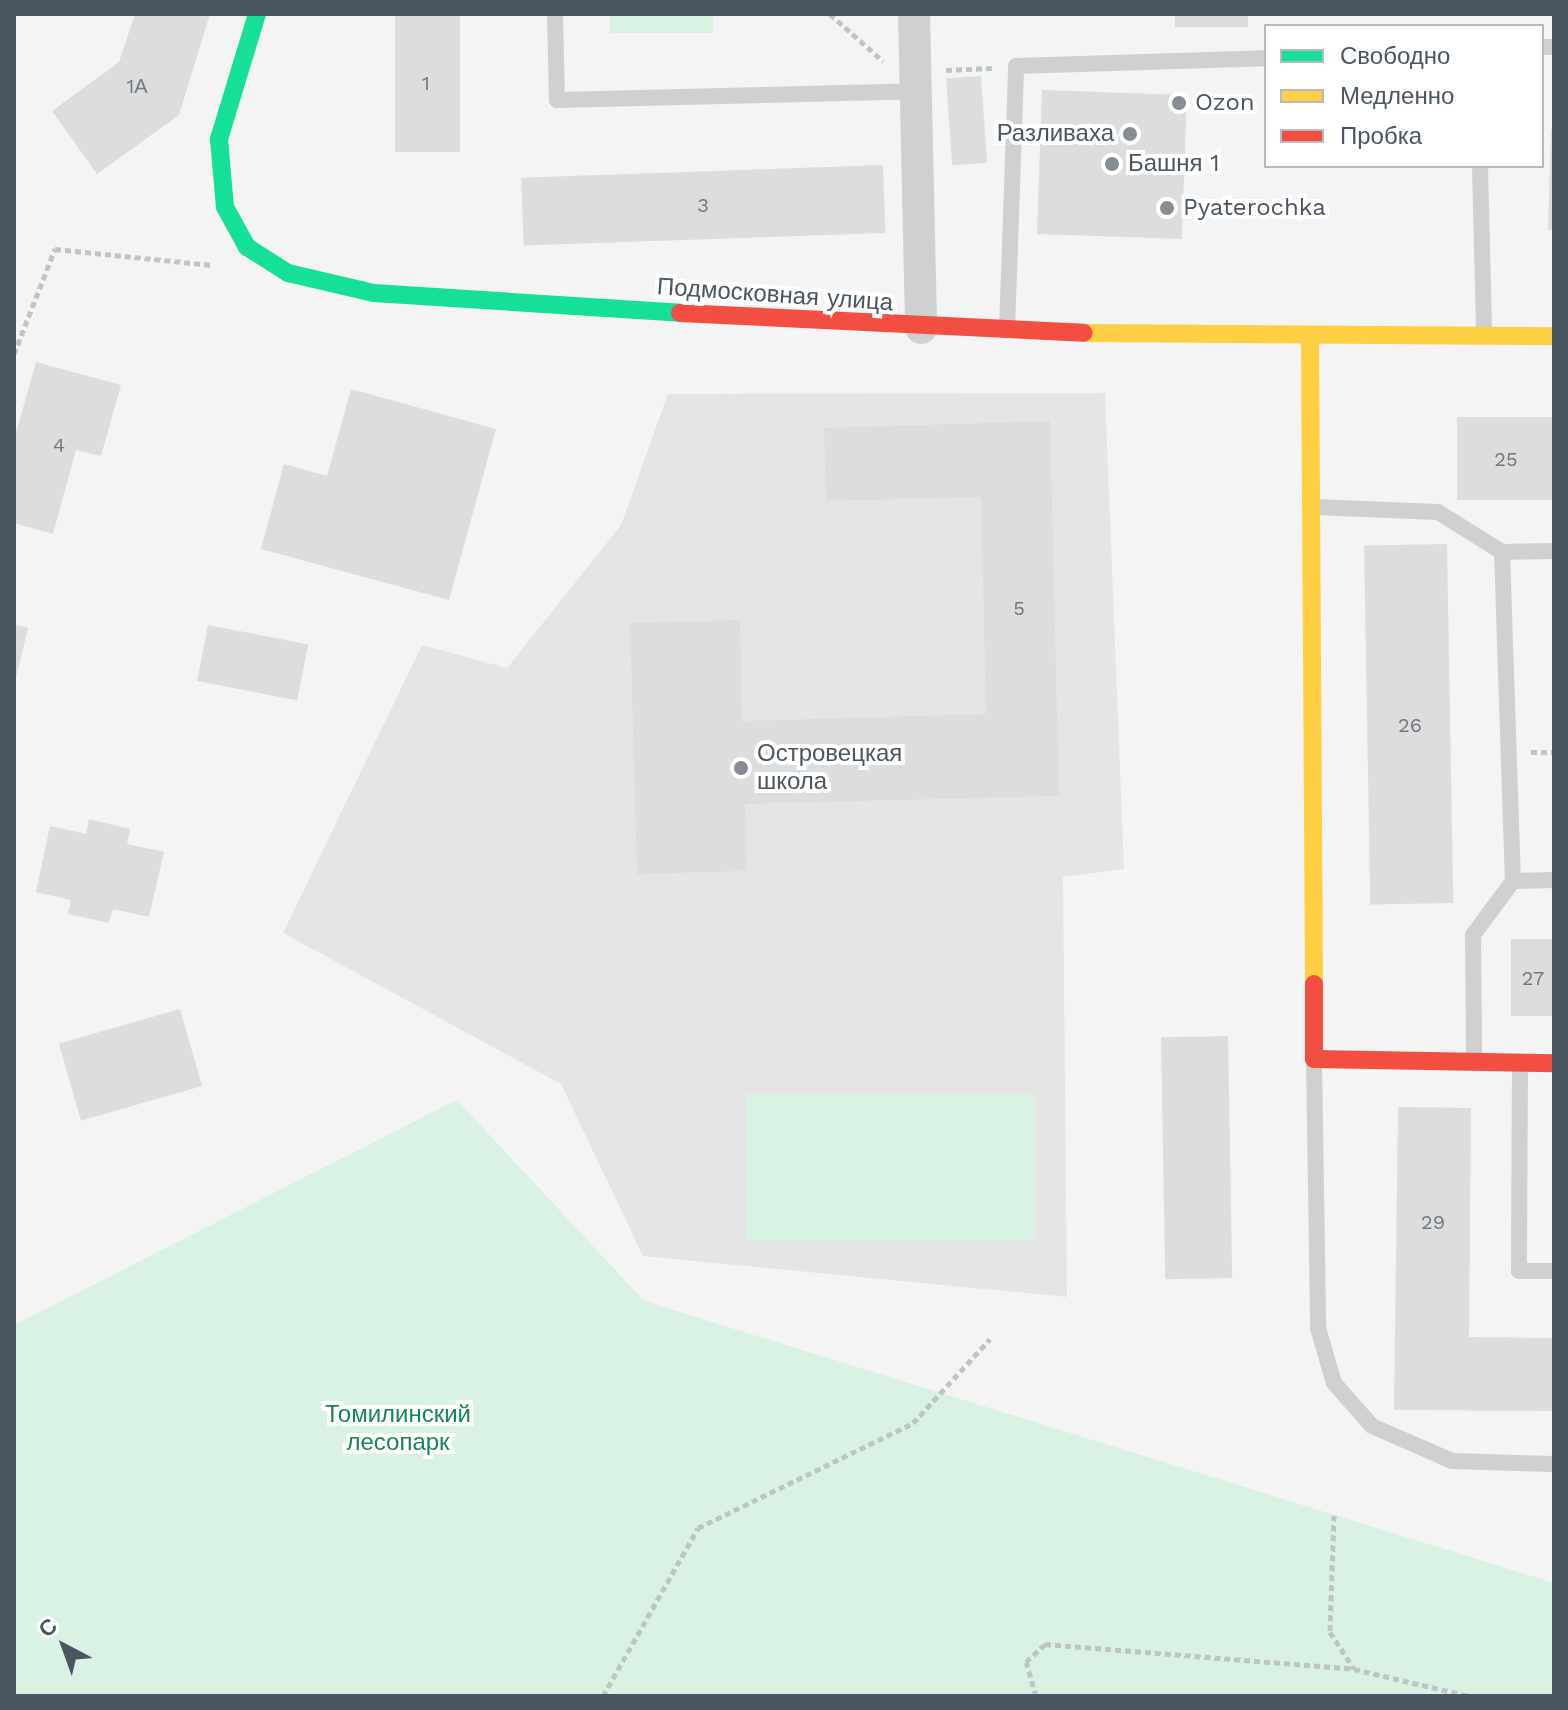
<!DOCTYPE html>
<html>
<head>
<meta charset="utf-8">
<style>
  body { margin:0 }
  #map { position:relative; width:1568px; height:1710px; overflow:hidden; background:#f4f4f4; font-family:"Work Sans",sans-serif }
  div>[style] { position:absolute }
  .education>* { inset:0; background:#e6e5e6 }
  .green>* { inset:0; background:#d9f2e3; transform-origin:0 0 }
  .building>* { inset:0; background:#ddddde; transform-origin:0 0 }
  .path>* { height:5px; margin-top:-2.5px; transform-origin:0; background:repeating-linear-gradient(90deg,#bcc7c4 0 6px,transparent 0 10px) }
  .lane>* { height:16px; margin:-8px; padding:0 8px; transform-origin:8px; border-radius:8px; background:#ced0d2 }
  .street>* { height:32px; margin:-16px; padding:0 16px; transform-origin:16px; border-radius:16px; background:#ced0d2 }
  .fast>* { height:18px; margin:-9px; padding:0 9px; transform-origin:9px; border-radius:9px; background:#16e098 }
  .slow>* { height:18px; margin:-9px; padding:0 9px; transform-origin:9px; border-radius:9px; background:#ffcf43 }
  .jam>* { height:18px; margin:-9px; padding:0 9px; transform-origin:9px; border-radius:9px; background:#f24e42 }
  .dots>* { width:22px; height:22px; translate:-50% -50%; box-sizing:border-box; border:4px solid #fff; border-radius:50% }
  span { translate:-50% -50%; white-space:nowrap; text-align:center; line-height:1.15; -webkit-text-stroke:8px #fff; paint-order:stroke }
  .number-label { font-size:20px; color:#707881 }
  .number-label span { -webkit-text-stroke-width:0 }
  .poi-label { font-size:24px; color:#4a5661 }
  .left { translate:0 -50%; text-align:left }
  .right { translate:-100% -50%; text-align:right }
  .street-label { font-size:24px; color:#4a5661 }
  .park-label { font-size:24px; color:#17864f }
  .frame { position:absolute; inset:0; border:16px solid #4a5661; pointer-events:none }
  .legend { position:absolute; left:1264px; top:24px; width:280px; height:144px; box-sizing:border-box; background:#fff; border:2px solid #b7bbc0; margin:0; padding:10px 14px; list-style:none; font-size:24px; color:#4a5661 }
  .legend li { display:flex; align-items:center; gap:16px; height:40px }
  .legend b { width:40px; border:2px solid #b7bbc0 }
  .north { position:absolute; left:24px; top:1606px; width:80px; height:80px; -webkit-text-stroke:6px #fff; paint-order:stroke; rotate:319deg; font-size:22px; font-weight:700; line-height:32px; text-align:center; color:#4a5661 }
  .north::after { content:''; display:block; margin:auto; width:28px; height:36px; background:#4a5661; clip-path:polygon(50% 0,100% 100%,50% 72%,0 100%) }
</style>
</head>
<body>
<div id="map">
  <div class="education">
    <i style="clip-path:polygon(1105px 393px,1124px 869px,1063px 877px,1067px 1297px,643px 1256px,561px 1084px,283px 933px,422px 645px,507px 668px,621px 525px,668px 394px)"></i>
  </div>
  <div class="green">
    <i style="left:610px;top:14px;width:103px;height:19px"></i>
    <i style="left:1035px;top:1094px;width:147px;height:289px;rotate:90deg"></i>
    <i style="clip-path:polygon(457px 1100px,644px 1301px,1554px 1583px,1554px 1696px,14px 1696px,14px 1325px)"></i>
  </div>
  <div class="building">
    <i style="clip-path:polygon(135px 14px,210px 14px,179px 115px,97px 174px,52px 111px,119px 62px)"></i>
    <i style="left:395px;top:14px;width:65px;height:138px"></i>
    <i style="left:1175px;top:14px;width:73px;height:13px"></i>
    <i style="left:981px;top:76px;width:87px;height:35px;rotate:86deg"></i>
    <i style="left:1042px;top:90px;width:145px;height:144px;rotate:2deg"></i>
    <i style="clip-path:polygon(1551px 129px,1554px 129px,1554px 230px,1548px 230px)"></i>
    <i style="left:883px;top:165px;width:68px;height:362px;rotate:88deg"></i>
    <i style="clip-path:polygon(36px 362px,121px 385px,101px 456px,76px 450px,53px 534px,14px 523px,14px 440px)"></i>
    <i style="clip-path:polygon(351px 389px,496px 429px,449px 600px,261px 549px,284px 464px,327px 476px)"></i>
    <i style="left:1554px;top:417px;width:83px;height:97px;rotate:90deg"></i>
    <i style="clip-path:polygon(1050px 421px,1059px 796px,745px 804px,746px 871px,637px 874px,630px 623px,740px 620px,742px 721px,986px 714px,981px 497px,826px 501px,824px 428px)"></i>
    <i style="left:1447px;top:544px;width:359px;height:83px;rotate:89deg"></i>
    <i style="clip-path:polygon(14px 624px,28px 628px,15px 682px,14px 682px)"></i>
    <i style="left:208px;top:625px;width:102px;height:57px;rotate:11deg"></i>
    <i style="clip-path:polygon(89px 819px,130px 829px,127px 844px,164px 852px,149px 917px,113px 909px,109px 923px,68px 914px,71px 900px,36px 892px,50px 826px,86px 834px)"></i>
    <i style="left:1554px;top:939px;width:77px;height:43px;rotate:90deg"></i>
    <i style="left:180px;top:1009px;width:80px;height:126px;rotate:74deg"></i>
    <i style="left:1228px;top:1036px;width:242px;height:67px;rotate:89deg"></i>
    <i style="clip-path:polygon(1398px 1107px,1471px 1108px,1469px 1337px,1554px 1338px,1554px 1411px,1394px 1410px)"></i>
  </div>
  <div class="path">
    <i style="left:830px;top:14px;width:71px;rotate:41.6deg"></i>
    <i style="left:946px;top:70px;width:46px;rotate:-2.5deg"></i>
    <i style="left:14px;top:354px;width:113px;rotate:-68.7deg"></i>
    <i style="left:55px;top:249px;width:158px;rotate:5.8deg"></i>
    <i style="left:1531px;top:752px;width:23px"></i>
    <i style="left:1334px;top:1515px;width:117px;rotate:92deg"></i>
    <i style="left:1330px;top:1632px;width:44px;rotate:57deg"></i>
    <i style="left:1354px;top:1669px;width:118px;rotate:13.2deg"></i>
    <i style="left:603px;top:1696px;width:193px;rotate:-60.5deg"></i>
    <i style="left:698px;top:1528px;width:239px;rotate:-26deg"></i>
    <i style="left:913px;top:1423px;width:114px;rotate:-47.5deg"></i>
    <i style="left:1036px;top:1696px;width:35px;rotate:-106deg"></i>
    <i style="left:1026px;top:1662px;width:26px;rotate:-43deg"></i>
    <i style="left:1045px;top:1644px;width:310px;rotate:4.6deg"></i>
  </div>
  <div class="lane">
    <i style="left:555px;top:14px;width:86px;rotate:88.7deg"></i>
    <i style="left:557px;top:100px;width:359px;rotate:-1.4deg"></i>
    <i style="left:1542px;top:47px;width:12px"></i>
    <i style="left:1480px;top:166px;width:169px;rotate:88.6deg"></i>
    <i style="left:1007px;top:330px;width:264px;rotate:-88deg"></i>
    <i style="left:1016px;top:66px;width:250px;rotate:-1.8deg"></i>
    <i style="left:1313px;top:507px;width:125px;rotate:2.3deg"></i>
    <i style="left:1438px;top:512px;width:75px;rotate:32deg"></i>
    <i style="left:1502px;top:552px;width:329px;rotate:88.1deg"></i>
    <i style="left:1513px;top:881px;width:67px;rotate:126.5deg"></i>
    <i style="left:1473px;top:935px;width:125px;rotate:89.5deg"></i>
    <i style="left:1502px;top:552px;width:52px;rotate:-1.1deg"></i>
    <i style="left:1513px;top:881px;width:41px;rotate:-1.4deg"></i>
    <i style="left:1314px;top:1061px;width:267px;rotate:89.1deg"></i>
    <i style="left:1318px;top:1328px;width:57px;rotate:73.8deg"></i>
    <i style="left:1334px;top:1383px;width:57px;rotate:48.5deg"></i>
    <i style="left:1372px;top:1426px;width:87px;rotate:23.6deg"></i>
    <i style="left:1452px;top:1461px;width:102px;rotate:1.7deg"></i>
    <i style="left:1520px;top:1063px;width:208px;rotate:90.3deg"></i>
    <i style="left:1519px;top:1271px;width:35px"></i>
  </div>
  <div class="street">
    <i style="left:914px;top:14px;width:314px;rotate:88.7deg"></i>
  </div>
  <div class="fast">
    <i style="left:257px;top:14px;width:131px;rotate:106.9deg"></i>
    <i style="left:219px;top:139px;width:68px;rotate:85deg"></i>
    <i style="left:225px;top:207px;width:46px;rotate:61.2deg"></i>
    <i style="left:247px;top:247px;width:49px;rotate:32.4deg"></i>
    <i style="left:288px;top:273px;width:88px;rotate:13.1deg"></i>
    <i style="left:374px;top:293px;width:307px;rotate:3.7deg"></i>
  </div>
  <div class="slow">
    <i style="left:1084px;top:333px;width:470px;rotate:0.4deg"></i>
    <i style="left:1310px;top:339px;width:645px;rotate:89.64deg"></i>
  </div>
  <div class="jam">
    <i style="left:680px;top:313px;width:404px;rotate:2.8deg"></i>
    <i style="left:1314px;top:984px;width:75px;rotate:90deg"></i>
    <i style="left:1314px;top:1059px;width:240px;rotate:1deg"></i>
  </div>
  <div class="dots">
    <i style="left:1179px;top:103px;background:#868d94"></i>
    <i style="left:1130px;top:134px;background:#868d94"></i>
    <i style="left:1112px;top:164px;background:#868d94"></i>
    <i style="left:1167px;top:208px;background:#868d94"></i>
    <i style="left:741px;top:768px;background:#868d94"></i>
  </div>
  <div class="number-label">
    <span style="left:426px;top:83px">1</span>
    <span style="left:137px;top:86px">1А</span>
    <span style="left:703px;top:205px">3</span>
    <span style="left:59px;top:445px">4</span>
    <span style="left:1506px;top:459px">25</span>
    <span style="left:1019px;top:608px">5</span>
    <span style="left:1410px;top:725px">26</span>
    <span style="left:1533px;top:978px">27</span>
    <span style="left:1433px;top:1222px">29</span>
  </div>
  <div class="poi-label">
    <span class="left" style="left:1195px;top:103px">Ozon</span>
    <span class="right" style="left:1114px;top:134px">Разливаха</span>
    <span class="left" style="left:1128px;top:164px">Башня 1</span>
    <span class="left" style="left:1183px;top:208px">Pyaterochka</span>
    <span class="left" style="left:757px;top:768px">Островецкая<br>школа</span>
  </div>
  <div class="street-label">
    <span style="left:775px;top:295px;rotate:4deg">Подмосковная улица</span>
  </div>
  <div class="park-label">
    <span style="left:398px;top:1429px">Томилинский<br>лесопарк</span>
  </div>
  <div class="frame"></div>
  <ul class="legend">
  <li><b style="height:10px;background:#16e098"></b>Свободно</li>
  <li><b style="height:10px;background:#ffcf43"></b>Медленно</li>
  <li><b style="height:10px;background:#f24e42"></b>Пробка</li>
  </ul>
  <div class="north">С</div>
</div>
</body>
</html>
